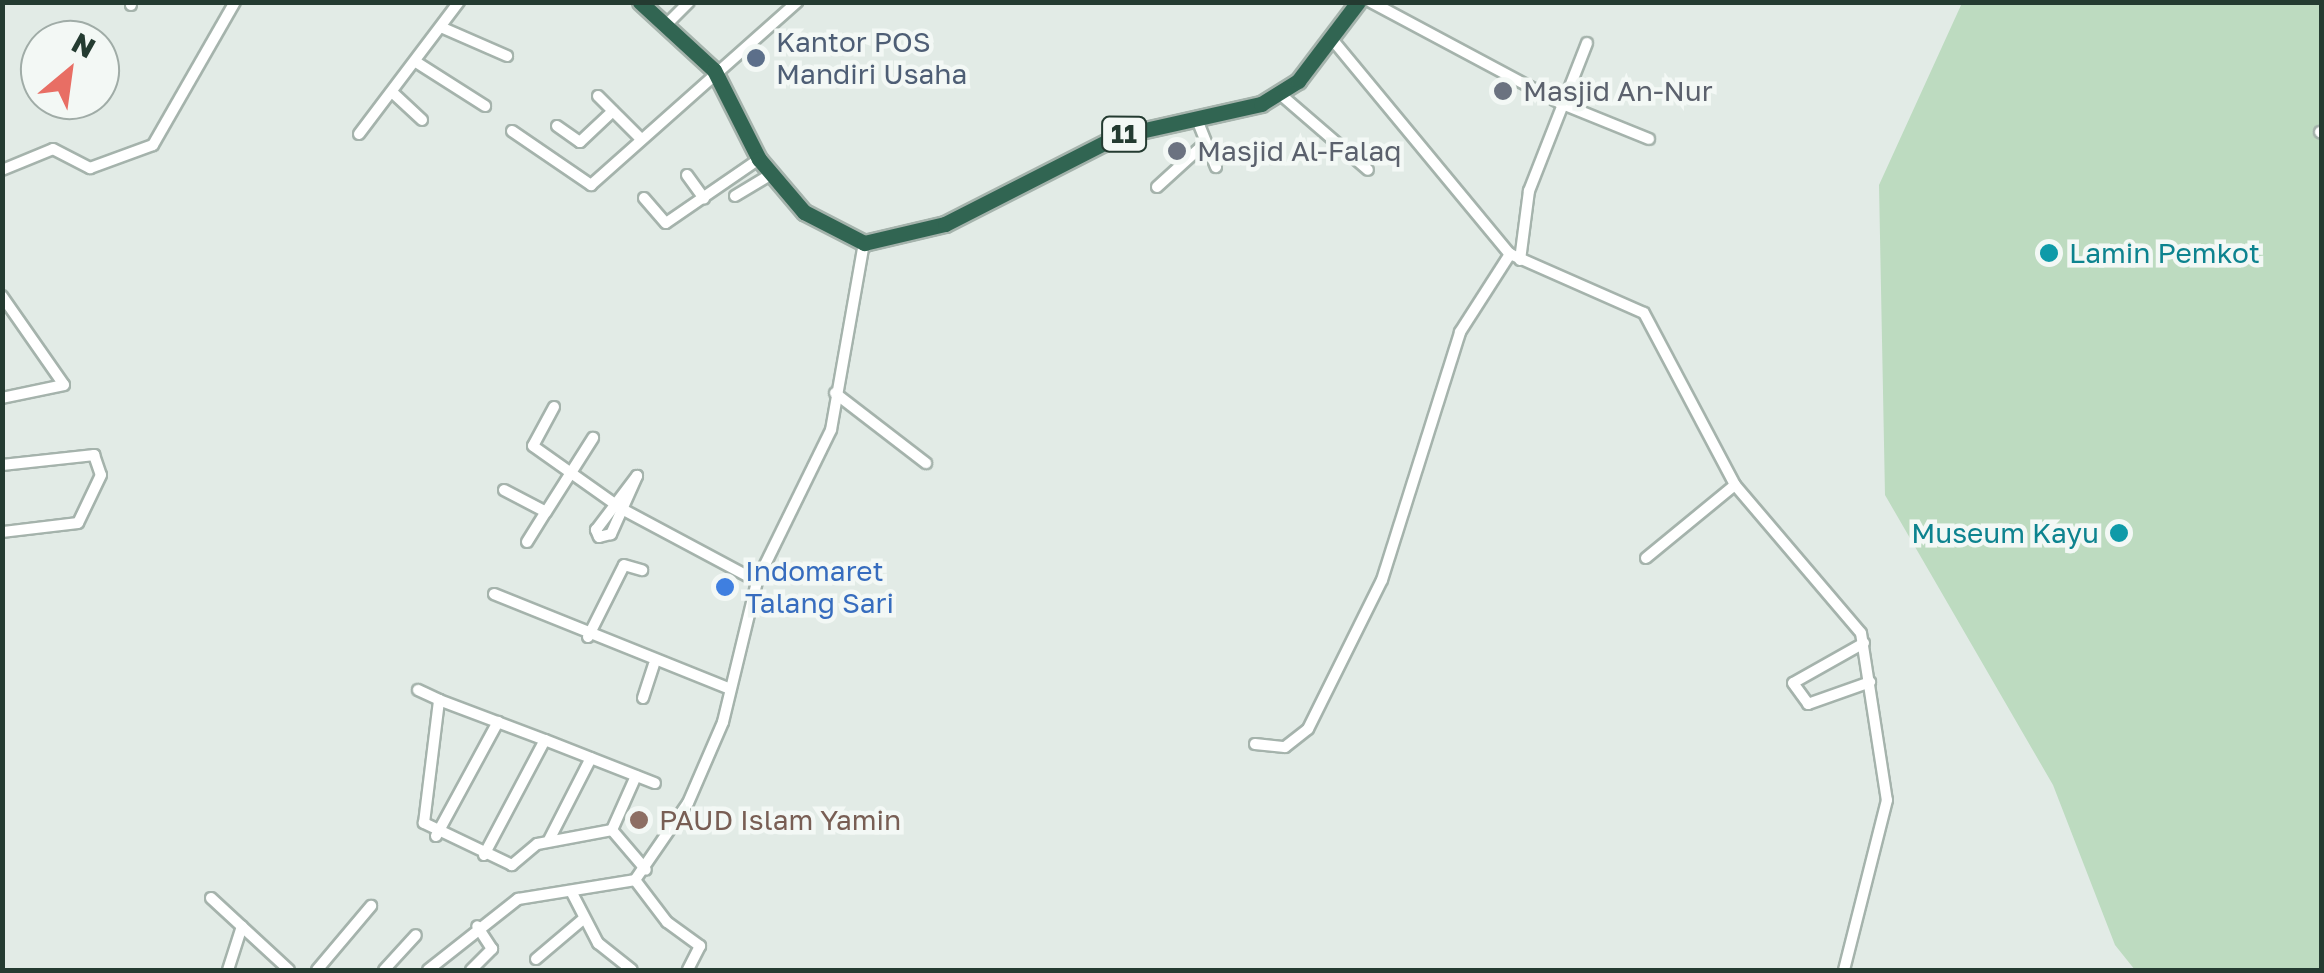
<!DOCTYPE html>
<html>
<head>
<meta charset="utf-8">
<style>
  body { margin:0 }
  #map { position:relative; width:2324px; height:973px; overflow:hidden; background:#e2ebe6; font-family:"Golos Text",sans-serif }
  div>[style] { position:absolute }
  .green>* { inset:0; background:#bddbc0 }
  .roads { filter:drop-shadow(2px 0 #a5b3ac) drop-shadow(-2px 0 #a5b3ac) drop-shadow(0 2px #a5b3ac) drop-shadow(0 -2px #a5b3ac) }
  .minor>* { height:10px; margin:-5px; padding:0 5px; transform-origin:5px; border-radius:5px; background:#fff }
  .highway>* { height:15px; margin:-7.5px; padding:0 7.5px; transform-origin:7.5px; border-radius:7.5px; background:#316552 }
  .dots>* { width:28px; height:28px; translate:-50% -50%; box-sizing:border-box; border:5px solid #f3f8f5; border-radius:50% }
  span { translate:-50% -50%; white-space:nowrap; text-align:center; line-height:1.15; -webkit-text-stroke:9px #f3f8f5; paint-order:stroke }
  .shield-label span { padding:2px 8px; background:#f3f8f5; border:2px solid; border-radius:8px; -webkit-text-stroke-width:0 }
  .shield-label { font-size:25px; color:#243b31; font-weight:700 }
  .service-label { font-size:28px; color:#4e5e75 }
  .left { translate:0 -50%; text-align:left }
  .worship-label { font-size:28px; color:#5b616d }
  .culture-label { font-size:28px; color:#0d838f }
  .right { translate:-100% -50%; text-align:right }
  .shop-label { font-size:28px; color:#366cbe }
  .education-label { font-size:28px; color:#785e54 }
  .frame { position:absolute; inset:0; border:5px solid #243b31; pointer-events:none }
  .north { position:absolute; left:20px; top:20px; width:100px; height:100px; box-sizing:border-box; background:#f3f8f5; border:2px solid #a0aca7; border-radius:50%; rotate:29deg; font-size:28px; font-weight:700; line-height:40px; text-align:center; color:#243b31 }
  .north::after { content:''; display:block; margin:auto; width:35px; height:45px; background:#e86e64; clip-path:polygon(50% 0,100% 100%,50% 72%,0 100%) }
</style>
</head>
<body>
<div id="map">
  <div class="green">
    <i style="clip-path:polygon(1962px 3px,2321px 3px,2321px 970px,2135px 970px,2115px 945px,2053px 785px,1885px 495px,1879px 185px)"></i>
  </div>
  <div class="roads">
    <div class="minor">
      <i style="left:1371px;top:2px;width:214px;rotate:28.1deg"></i>
      <i style="left:1560px;top:103px;width:96px;rotate:22deg"></i>
      <i style="left:131px;top:5px;width:3px;rotate:-90deg"></i>
      <i style="left:667px;top:24px;width:31px;rotate:-45deg"></i>
      <i style="left:443px;top:28px;width:70px;rotate:23.6deg"></i>
      <i style="left:1331px;top:38px;width:281px;rotate:50.4deg"></i>
      <i style="left:1510px;top:254px;width:146px;rotate:23.8deg"></i>
      <i style="left:1644px;top:313px;width:195px;rotate:62.1deg"></i>
      <i style="left:1735px;top:485px;width:194px;rotate:49.6deg"></i>
      <i style="left:1861px;top:633px;width:169px;rotate:81.2deg"></i>
      <i style="left:1887px;top:800px;width:175px;rotate:104.2deg"></i>
      <i style="left:416px;top:62px;width:82px;rotate:32.5deg"></i>
      <i style="left:392px;top:92px;width:41px;rotate:43deg"></i>
      <i style="left:1280px;top:94px;width:116px;rotate:40.8deg"></i>
      <i style="left:598px;top:96px;width:61px;rotate:45deg"></i>
      <i style="left:1196px;top:117px;width:54px;rotate:68.2deg"></i>
      <i style="left:557px;top:126px;width:28px;rotate:35deg"></i>
      <i style="left:580px;top:142px;width:45px;rotate:-43.2deg"></i>
      <i style="left:512px;top:131px;width:96px;rotate:34.4deg"></i>
      <i style="left:591px;top:185px;width:276px;rotate:-41.6deg"></i>
      <i style="left:2320px;top:132px;width:2px;rotate:27deg"></i>
      <i style="left:359px;top:134px;width:166px;rotate:-52.9deg"></i>
      <i style="left:2px;top:170px;width:55px;rotate:-22.4deg"></i>
      <i style="left:53px;top:149px;width:42px;rotate:27.2deg"></i>
      <i style="left:90px;top:168px;width:67px;rotate:-20.1deg"></i>
      <i style="left:153px;top:145px;width:165px;rotate:-60.2deg"></i>
      <i style="left:687px;top:175px;width:29px;rotate:54deg"></i>
      <i style="left:1157px;top:187px;width:59px;rotate:-42.3deg"></i>
      <i style="left:735px;top:196px;width:41px;rotate:-31deg"></i>
      <i style="left:644px;top:198px;width:33px;rotate:49deg"></i>
      <i style="left:666px;top:223px;width:113px;rotate:-34.5deg"></i>
      <i style="left:1520px;top:260px;width:70px;rotate:-82.6deg"></i>
      <i style="left:1529px;top:191px;width:159px;rotate:-68.6deg"></i>
      <i style="left:2px;top:296px;width:108px;rotate:55.1deg"></i>
      <i style="left:64px;top:385px;width:63px;rotate:168.2deg"></i>
      <i style="left:835px;top:393px;width:115px;rotate:37.6deg"></i>
      <i style="left:554px;top:407px;width:44px;rotate:118.3deg"></i>
      <i style="left:533px;top:446px;width:109px;rotate:35.3deg"></i>
      <i style="left:622px;top:509px;width:153px;rotate:28.1deg"></i>
      <i style="left:2px;top:465px;width:93px;rotate:-6.2deg"></i>
      <i style="left:94px;top:455px;width:21px;rotate:71deg"></i>
      <i style="left:101px;top:475px;width:53px;rotate:115.6deg"></i>
      <i style="left:78px;top:523px;width:77px;rotate:173.2deg"></i>
      <i style="left:637px;top:476px;width:64px;rotate:114.1deg"></i>
      <i style="left:611px;top:534px;width:12px;rotate:166deg"></i>
      <i style="left:599px;top:537px;width:8px;rotate:-113deg"></i>
      <i style="left:596px;top:530px;width:68px;rotate:-52.8deg"></i>
      <i style="left:504px;top:490px;width:47px;rotate:27.6deg"></i>
      <i style="left:546px;top:512px;width:88px;rotate:-57.6deg"></i>
      <i style="left:527px;top:542px;width:36px;rotate:-58deg"></i>
      <i style="left:1646px;top:558px;width:115px;rotate:-39.4deg"></i>
      <i style="left:494px;top:594px;width:254px;rotate:21.9deg"></i>
      <i style="left:588px;top:637px;width:80px;rotate:-63.4deg"></i>
      <i style="left:624px;top:565px;width:19px;rotate:16deg"></i>
      <i style="left:1864px;top:643px;width:81px;rotate:150.6deg"></i>
      <i style="left:1793px;top:683px;width:26px;rotate:54deg"></i>
      <i style="left:1808px;top:704px;width:66px;rotate:-19.5deg"></i>
      <i style="left:418px;top:690px;width:23px;rotate:25deg"></i>
      <i style="left:643px;top:698px;width:35px;rotate:-72deg"></i>
      <i style="left:1255px;top:744px;width:30px;rotate:6deg"></i>
      <i style="left:1285px;top:747px;width:29px;rotate:-38deg"></i>
      <i style="left:1308px;top:729px;width:166px;rotate:-63.6deg"></i>
      <i style="left:1382px;top:580px;width:260px;rotate:-72.5deg"></i>
      <i style="left:1460px;top:332px;width:93px;rotate:-57.3deg"></i>
      <i style="left:636px;top:776px;width:59px;rotate:114deg"></i>
      <i style="left:612px;top:830px;width:76px;rotate:169.4deg"></i>
      <i style="left:537px;top:844px;width:33px;rotate:140deg"></i>
      <i style="left:512px;top:865px;width:98px;rotate:-154.5deg"></i>
      <i style="left:424px;top:823px;width:124px;rotate:-83deg"></i>
      <i style="left:439px;top:700px;width:113px;rotate:20.7deg"></i>
      <i style="left:545px;top:740px;width:118px;rotate:21.4deg"></i>
      <i style="left:612px;top:830px;width:52px;rotate:49.6deg"></i>
      <i style="left:436px;top:836px;width:130px;rotate:-61.5deg"></i>
      <i style="left:549px;top:840px;width:92px;rotate:-62.9deg"></i>
      <i style="left:484px;top:855px;width:130px;rotate:-62.1deg"></i>
      <i style="left:635px;top:880px;width:53px;rotate:52.7deg"></i>
      <i style="left:667px;top:922px;width:41px;rotate:36deg"></i>
      <i style="left:700px;top:946px;width:27px;rotate:117deg"></i>
      <i style="left:571px;top:891px;width:59px;rotate:62.6deg"></i>
      <i style="left:598px;top:943px;width:43px;rotate:38.5deg"></i>
      <i style="left:211px;top:898px;width:106px;rotate:42.7deg"></i>
      <i style="left:536px;top:959px;width:60px;rotate:-40.3deg"></i>
      <i style="left:228px;top:970px;width:46px;rotate:-72.3deg"></i>
      <i style="left:317px;top:970px;width:84px;rotate:-49.8deg"></i>
      <i style="left:384px;top:970px;width:47px;rotate:-47.6deg"></i>
      <i style="left:428px;top:970px;width:115px;rotate:-38.3deg"></i>
      <i style="left:518px;top:899px;width:119px;rotate:-9.2deg"></i>
      <i style="left:635px;top:880px;width:93px;rotate:-55.5deg"></i>
      <i style="left:688px;top:803px;width:88px;rotate:-66.6deg"></i>
      <i style="left:723px;top:722px;width:145px;rotate:-76.4deg"></i>
      <i style="left:757px;top:581px;width:168px;rotate:-63.9deg"></i>
      <i style="left:831px;top:430px;width:190px;rotate:-80deg"></i>
      <i style="left:471px;top:970px;width:30px;rotate:-45deg"></i>
      <i style="left:492px;top:949px;width:27px;rotate:-123deg"></i>
    </div>
    <div class="highway">
      <i style="left:640px;top:2px;width:100px;rotate:42.6deg"></i>
      <i style="left:714px;top:70px;width:100px;rotate:63.2deg"></i>
      <i style="left:759px;top:159px;width:70px;rotate:49.7deg"></i>
      <i style="left:804px;top:212px;width:68px;rotate:27.3deg"></i>
      <i style="left:864px;top:243px;width:83px;rotate:-13.2deg"></i>
      <i style="left:945px;top:224px;width:194px;rotate:-27deg"></i>
      <i style="left:1118px;top:136px;width:147px;rotate:-12.6deg"></i>
      <i style="left:1261px;top:104px;width:44px;rotate:-31.9deg"></i>
      <i style="left:1298px;top:81px;width:99px;rotate:-52.8deg"></i>
    </div>
  </div>
  <div class="dots">
    <i style="left:756px;top:58px;background:#5c6f8a"></i>
    <i style="left:1503px;top:91px;background:#6b7280"></i>
    <i style="left:1177px;top:151px;background:#6b7280"></i>
    <i style="left:2049px;top:253px;background:#0f9aa8"></i>
    <i style="left:2119px;top:533px;background:#0f9aa8"></i>
    <i style="left:725px;top:587px;background:#3f7fe0"></i>
    <i style="left:639px;top:820px;background:#8d6e63"></i>
  </div>
  <div class="shield-label">
    <span style="left:1124px;top:134px">11</span>
  </div>
  <div class="service-label">
    <span class="left" style="left:776px;top:58px">Kantor POS<br>Mandiri Usaha</span>
  </div>
  <div class="worship-label">
    <span class="left" style="left:1523px;top:91px">Masjid An-Nur</span>
    <span class="left" style="left:1197px;top:151px">Masjid Al-Falaq</span>
  </div>
  <div class="culture-label">
    <span class="left" style="left:2069px;top:253px">Lamin Pemkot</span>
    <span class="right" style="left:2099px;top:533px">Museum Kayu</span>
  </div>
  <div class="shop-label">
    <span class="left" style="left:745px;top:587px">Indomaret<br>Talang Sari</span>
  </div>
  <div class="education-label">
    <span class="left" style="left:659px;top:820px">PAUD Islam Yamin</span>
  </div>
  <div class="frame"></div>
  <div class="north">N</div>
</div>
</body>
</html>
